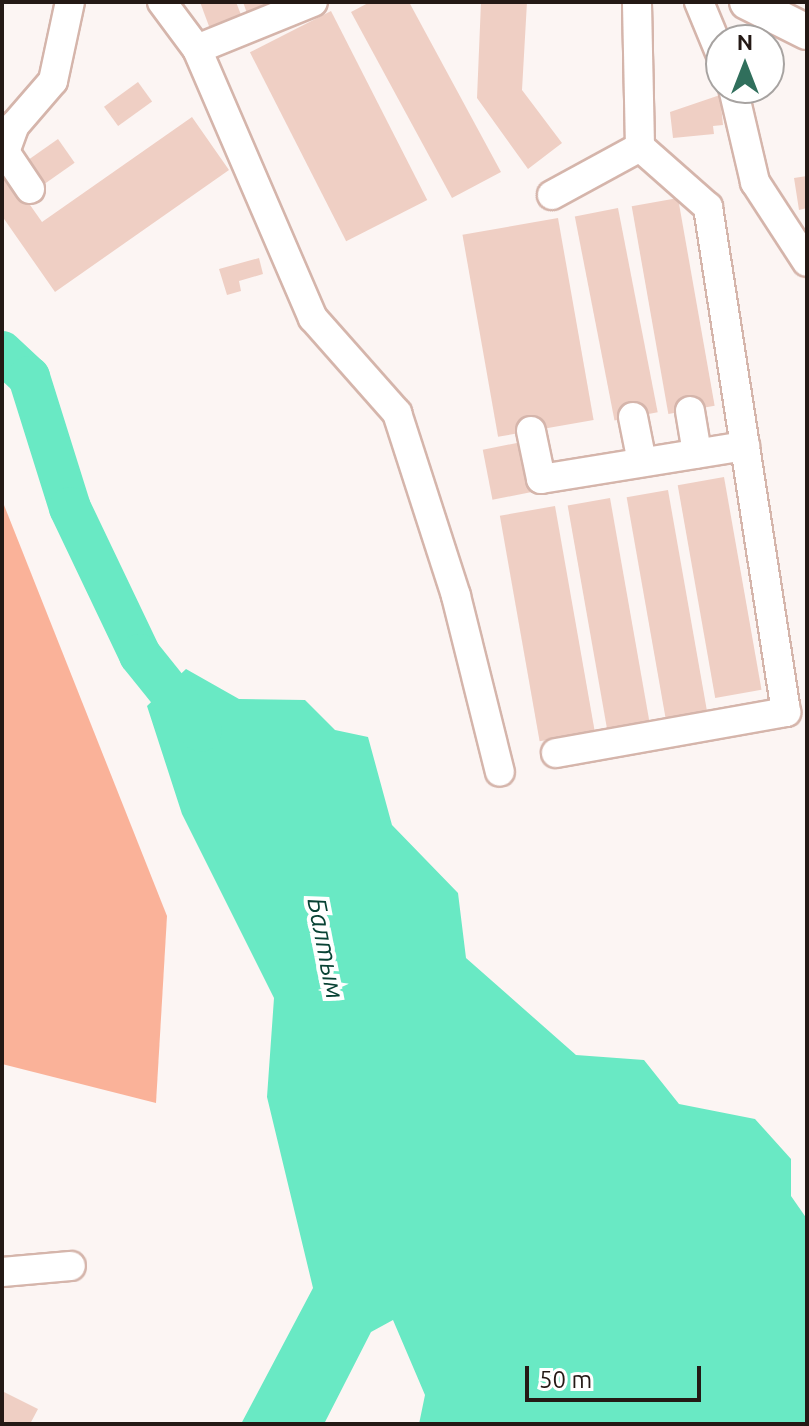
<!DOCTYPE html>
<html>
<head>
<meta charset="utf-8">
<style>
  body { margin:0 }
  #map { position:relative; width:809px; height:1426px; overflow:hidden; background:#fcf5f3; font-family:Ubuntu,sans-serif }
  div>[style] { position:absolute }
  .green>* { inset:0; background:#fab299 }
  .water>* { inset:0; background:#69e9c4 }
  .river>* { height:42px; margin:-21px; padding:0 21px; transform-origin:21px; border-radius:21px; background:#69e9c4 }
  .building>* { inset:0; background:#efcfc4; transform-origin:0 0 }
  .roads { filter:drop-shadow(2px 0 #d5b5ab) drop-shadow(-2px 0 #d5b5ab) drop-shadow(0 2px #d5b5ab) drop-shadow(0 -2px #d5b5ab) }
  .minor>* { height:28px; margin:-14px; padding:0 14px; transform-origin:14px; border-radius:14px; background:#fff }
  .major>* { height:34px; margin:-17px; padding:0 17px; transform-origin:17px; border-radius:17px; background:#fff }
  span { translate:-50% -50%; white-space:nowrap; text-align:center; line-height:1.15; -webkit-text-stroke:8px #fff; paint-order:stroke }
  .water-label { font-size:26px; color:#094335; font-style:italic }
  .frame { position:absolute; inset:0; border:4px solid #241915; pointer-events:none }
  .north { position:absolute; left:705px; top:24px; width:80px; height:80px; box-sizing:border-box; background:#fff; border:2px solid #a7a3a1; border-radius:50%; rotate:0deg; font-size:22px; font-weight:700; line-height:32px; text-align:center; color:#241915 }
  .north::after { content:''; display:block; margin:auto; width:28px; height:36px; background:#306f5c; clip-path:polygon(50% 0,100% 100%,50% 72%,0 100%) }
  .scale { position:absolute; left:525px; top:1366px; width:176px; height:36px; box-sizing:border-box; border:4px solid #241915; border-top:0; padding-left:10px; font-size:24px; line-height:28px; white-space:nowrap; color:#241915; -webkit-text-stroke:6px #fff; paint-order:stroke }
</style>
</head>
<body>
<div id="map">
  <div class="green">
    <i style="clip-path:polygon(2px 500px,167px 916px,156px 1103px,2px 1064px)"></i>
  </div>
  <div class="water">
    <i style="clip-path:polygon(186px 669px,239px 699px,305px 700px,335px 730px,368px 737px,392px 825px,458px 893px,466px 958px,576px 1055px,644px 1060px,679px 1104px,755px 1119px,791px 1159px,791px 1196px,807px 1219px,807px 1424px,419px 1424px,425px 1395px,393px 1320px,371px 1332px,324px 1424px,241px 1424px,313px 1288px,267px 1097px,274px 998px,182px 814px,147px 706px)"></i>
  </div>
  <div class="river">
    <i style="left:2px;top:352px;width:37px;rotate:43deg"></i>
    <i style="left:29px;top:377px;width:137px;rotate:72.6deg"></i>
    <i style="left:70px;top:508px;width:163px;rotate:64.5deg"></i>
    <i style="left:140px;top:655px;width:97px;rotate:51.2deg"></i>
  </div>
  <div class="building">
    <i style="clip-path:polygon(200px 2px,236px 2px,245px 25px,213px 37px)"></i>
    <i style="clip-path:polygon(243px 2px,290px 2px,249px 19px)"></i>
    <i style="clip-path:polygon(370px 2px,409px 2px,501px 172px,452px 198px,351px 12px)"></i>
    <i style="clip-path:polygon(481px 2px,527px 2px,522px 90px,562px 143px,528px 169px,477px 98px)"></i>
    <i style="left:331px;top:11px;width:212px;height:91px;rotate:63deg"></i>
    <i style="left:138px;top:82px;width:24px;height:42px;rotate:54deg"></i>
    <i style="clip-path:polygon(720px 95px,723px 125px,713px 126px,714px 134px,673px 138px,670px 112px)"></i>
    <i style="clip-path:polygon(192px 117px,229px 170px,55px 292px,2px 216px,2px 165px,42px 222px)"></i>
    <i style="left:58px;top:139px;width:29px;height:43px;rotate:55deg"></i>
    <i style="clip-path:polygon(807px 176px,807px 208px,799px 210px,794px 178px)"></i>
    <i style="left:678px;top:198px;width:211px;height:47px;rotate:80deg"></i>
    <i style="left:618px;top:208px;width:208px;height:44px;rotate:79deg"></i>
    <i style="left:558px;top:218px;width:205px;height:97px;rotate:80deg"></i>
    <i style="clip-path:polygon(259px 258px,263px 274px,239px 281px,241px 291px,227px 295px,219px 269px)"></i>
    <i style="left:522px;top:442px;width:51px;height:40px;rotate:79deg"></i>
    <i style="left:724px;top:477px;width:216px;height:47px;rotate:80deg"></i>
    <i style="left:668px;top:490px;width:230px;height:42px;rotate:80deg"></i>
    <i style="left:610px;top:498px;width:233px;height:43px;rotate:80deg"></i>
    <i style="left:555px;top:506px;width:229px;height:56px;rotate:80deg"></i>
    <i style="clip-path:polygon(2px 1391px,38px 1409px,30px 1424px,2px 1424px)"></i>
  </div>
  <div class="roads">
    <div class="minor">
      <i style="left:162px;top:2px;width:59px;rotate:53.3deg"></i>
      <i style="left:197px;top:49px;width:125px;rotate:-22.1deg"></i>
      <i style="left:699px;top:2px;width:57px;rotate:67.5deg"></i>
      <i style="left:197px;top:49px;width:293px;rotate:66.7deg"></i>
      <i style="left:313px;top:318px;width:127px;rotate:48.5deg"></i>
      <i style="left:397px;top:413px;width:192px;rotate:72.1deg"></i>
      <i style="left:456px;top:596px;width:181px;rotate:76deg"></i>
      <i style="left:733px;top:88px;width:97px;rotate:76.8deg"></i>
      <i style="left:755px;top:182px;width:95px;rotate:57deg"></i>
      <i style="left:30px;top:189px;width:45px;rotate:-124deg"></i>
      <i style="left:5px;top:152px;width:29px;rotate:-70deg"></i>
      <i style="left:15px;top:125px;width:58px;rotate:-49.2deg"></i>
      <i style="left:53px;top:81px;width:81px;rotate:-77.9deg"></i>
      <i style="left:552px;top:195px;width:100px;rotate:-28.6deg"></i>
      <i style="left:640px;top:147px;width:145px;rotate:-91.2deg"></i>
      <i style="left:690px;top:411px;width:43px;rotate:80.5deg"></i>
      <i style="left:633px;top:417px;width:46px;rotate:78.7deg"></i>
      <i style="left:531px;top:431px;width:49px;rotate:78.2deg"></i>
      <i style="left:541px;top:479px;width:207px;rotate:-9.2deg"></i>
      <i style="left:556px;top:753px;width:234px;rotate:-10.1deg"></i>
      <i style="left:786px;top:712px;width:511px;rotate:-98.78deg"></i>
      <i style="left:708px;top:207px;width:91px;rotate:-138.6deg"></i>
      <i style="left:2px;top:1272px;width:69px;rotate:-5deg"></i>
    </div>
    <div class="major">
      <i style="left:747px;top:2px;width:67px;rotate:26.6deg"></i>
    </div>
  </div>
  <div class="water-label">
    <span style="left:326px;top:948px;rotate:79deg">Балтым</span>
  </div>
  <div class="frame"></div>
  <div class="north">N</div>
  <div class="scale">50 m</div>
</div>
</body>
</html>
